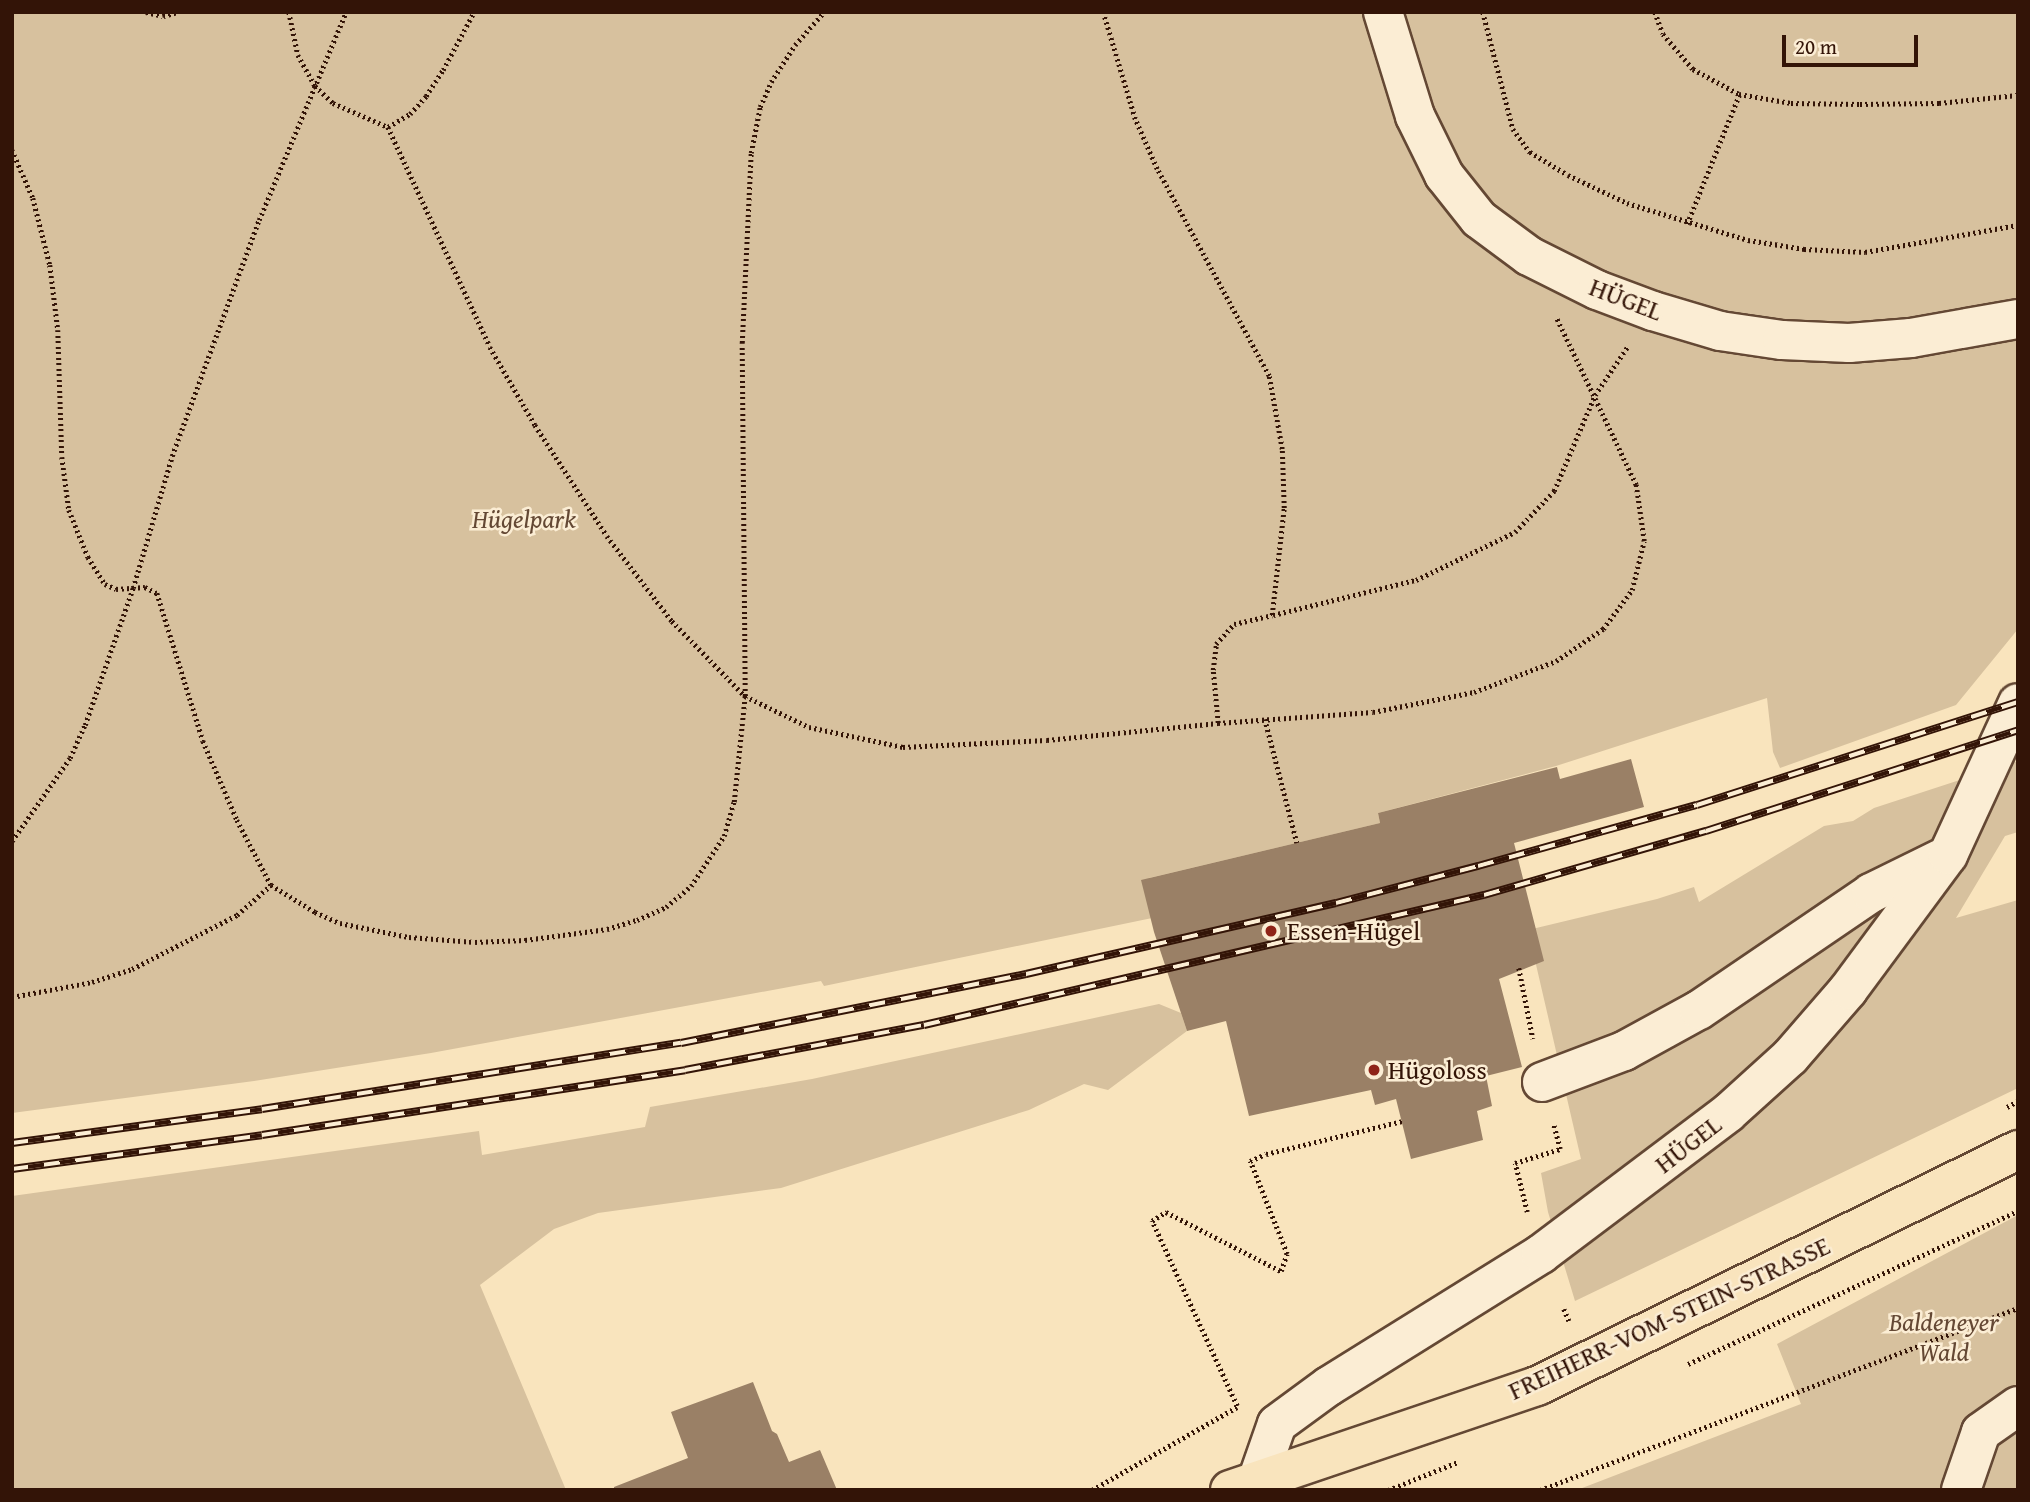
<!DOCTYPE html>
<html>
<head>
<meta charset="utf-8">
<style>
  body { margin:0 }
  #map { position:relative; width:2030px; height:1502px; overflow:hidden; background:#f9e4bd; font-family:"Gentium Book Plus",serif }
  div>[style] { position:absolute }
  .green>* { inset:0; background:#d7c19e }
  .building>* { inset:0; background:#9a8066 }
  .path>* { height:4.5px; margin-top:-2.25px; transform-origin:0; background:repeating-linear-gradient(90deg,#331407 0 2px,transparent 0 5.5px) }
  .roads { filter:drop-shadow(2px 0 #644834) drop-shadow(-2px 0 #644834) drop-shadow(0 2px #644834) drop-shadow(0 -2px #644834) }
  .minor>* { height:38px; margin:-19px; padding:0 19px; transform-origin:19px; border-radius:19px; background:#fbedd4 }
  .major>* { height:38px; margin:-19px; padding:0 19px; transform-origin:19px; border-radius:19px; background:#f9e4bd }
  .rail>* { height:8px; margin-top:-4px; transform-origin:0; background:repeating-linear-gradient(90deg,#fbedd4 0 16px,#331407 0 32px); box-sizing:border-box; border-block:2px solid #331407 }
  .dots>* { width:19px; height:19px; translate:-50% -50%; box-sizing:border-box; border:4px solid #fbedd4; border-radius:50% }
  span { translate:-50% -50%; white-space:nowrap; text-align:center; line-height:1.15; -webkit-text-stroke:5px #fbedd4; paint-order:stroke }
  .street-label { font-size:26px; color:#331407 }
  .park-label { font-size:26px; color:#644834; font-style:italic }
  .poi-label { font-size:26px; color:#331407 }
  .left { translate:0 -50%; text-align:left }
  .frame { position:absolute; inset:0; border:14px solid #331407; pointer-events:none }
  .scale { position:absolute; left:1782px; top:35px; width:136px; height:32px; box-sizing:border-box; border:4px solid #331407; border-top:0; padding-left:9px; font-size:21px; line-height:24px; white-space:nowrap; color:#331407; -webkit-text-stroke:5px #fbedd4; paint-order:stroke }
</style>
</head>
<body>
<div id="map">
  <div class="green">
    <i style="clip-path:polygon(12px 12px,2018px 12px,2018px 629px,1956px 705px,1780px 768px,1773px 752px,1767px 698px,1556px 766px,1378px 813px,1380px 823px,1149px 878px,1157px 917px,824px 986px,821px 981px,431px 1053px,254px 1081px,12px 1113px)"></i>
    <i style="clip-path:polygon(2018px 761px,2018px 832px,2005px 836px,1956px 918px,2018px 900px,2018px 1088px,1575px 1301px,1548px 1212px,1541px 1173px,1581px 1159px,1528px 930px,1657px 899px,1694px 887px,1699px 902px,1824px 826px,1853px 821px,1874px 808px)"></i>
    <i style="clip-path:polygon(1159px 1004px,1181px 1013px,1187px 1031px,1108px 1090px,1084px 1084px,1029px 1110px,781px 1188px,598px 1213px,554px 1229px,480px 1285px,566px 1490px,12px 1490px,12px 1196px,479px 1131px,482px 1155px,645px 1127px,650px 1107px,812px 1079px)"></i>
    <i style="clip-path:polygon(2018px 1215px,2018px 1490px,1577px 1490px,1801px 1404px,1777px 1344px)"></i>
  </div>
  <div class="building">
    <i style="clip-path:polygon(1631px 759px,1644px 807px,1514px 843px,1544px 961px,1499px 979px,1522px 1067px,1486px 1076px,1492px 1106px,1477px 1111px,1483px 1140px,1411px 1159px,1396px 1099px,1375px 1105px,1371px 1090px,1249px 1116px,1226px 1021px,1187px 1031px,1154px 932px,1141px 880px,1380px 823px,1378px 813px,1557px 767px,1560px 779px)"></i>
    <i style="clip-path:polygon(753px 1382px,772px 1431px,777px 1434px,789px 1462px,820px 1450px,837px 1490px,614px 1490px,614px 1487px,688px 1458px,671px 1412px)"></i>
  </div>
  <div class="path">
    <i style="left:146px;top:12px;width:17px;rotate:13deg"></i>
    <i style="left:163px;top:16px;width:16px;rotate:-15deg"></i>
    <i style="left:289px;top:12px;width:44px;rotate:78.2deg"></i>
    <i style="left:298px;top:55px;width:35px;rotate:61deg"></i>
    <i style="left:315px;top:86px;width:25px;rotate:43deg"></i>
    <i style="left:333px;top:103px;width:60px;rotate:23.6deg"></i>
    <i style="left:388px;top:127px;width:242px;rotate:65.1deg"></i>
    <i style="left:490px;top:347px;width:90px;rotate:60deg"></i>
    <i style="left:535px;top:425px;width:132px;rotate:57deg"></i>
    <i style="left:607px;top:536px;width:107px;rotate:52.6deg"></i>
    <i style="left:672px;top:621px;width:105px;rotate:45.8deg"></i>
    <i style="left:745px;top:696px;width:71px;rotate:25.8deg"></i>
    <i style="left:809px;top:727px;width:96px;rotate:12deg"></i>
    <i style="left:903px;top:747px;width:144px;rotate:-2.8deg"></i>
    <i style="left:1047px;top:740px;width:172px;rotate:-5.7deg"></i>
    <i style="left:1218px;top:723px;width:53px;rotate:-95.4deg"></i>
    <i style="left:1213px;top:670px;width:26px;rotate:-83deg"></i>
    <i style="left:1216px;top:644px;width:27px;rotate:-48deg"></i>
    <i style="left:1234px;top:624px;width:39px;rotate:-13deg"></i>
    <i style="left:1272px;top:615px;width:108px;rotate:-83.6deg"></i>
    <i style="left:1284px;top:508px;width:59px;rotate:-91.9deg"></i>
    <i style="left:1282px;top:449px;width:74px;rotate:-100.1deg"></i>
    <i style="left:1269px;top:376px;width:235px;rotate:-118.4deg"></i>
    <i style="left:1157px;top:169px;width:55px;rotate:-113.7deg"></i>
    <i style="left:1135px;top:119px;width:112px;rotate:-106.7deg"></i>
    <i style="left:1483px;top:12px;width:121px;rotate:75.6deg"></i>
    <i style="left:1513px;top:129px;width:29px;rotate:54deg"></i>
    <i style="left:1530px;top:152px;width:44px;rotate:31.2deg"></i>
    <i style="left:1568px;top:175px;width:65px;rotate:25.4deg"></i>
    <i style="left:1627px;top:203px;width:127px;rotate:17deg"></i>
    <i style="left:1748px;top:240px;width:57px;rotate:9.1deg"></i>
    <i style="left:1804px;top:249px;width:61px;rotate:2.8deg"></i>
    <i style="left:1865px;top:252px;width:155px;rotate:-10deg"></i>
    <i style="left:1655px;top:12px;width:23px;rotate:70deg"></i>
    <i style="left:1663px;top:34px;width:46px;rotate:49.4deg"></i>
    <i style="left:1693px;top:69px;width:52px;rotate:28.5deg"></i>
    <i style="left:1739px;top:94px;width:53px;rotate:9.8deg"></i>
    <i style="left:1791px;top:103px;width:69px;rotate:0.8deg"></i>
    <i style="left:1860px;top:104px;width:79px;rotate:-0.7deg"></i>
    <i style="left:1939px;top:103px;width:79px;rotate:-5.8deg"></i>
    <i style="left:388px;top:127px;width:26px;rotate:-31deg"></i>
    <i style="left:410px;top:114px;width:24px;rotate:-48deg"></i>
    <i style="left:426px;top:96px;width:31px;rotate:-57deg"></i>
    <i style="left:443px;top:70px;width:66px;rotate:-61.9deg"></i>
    <i style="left:12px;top:150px;width:52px;rotate:66.4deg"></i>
    <i style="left:33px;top:198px;width:69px;rotate:75.8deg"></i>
    <i style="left:50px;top:265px;width:65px;rotate:83deg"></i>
    <i style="left:58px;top:330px;width:127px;rotate:88.2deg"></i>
    <i style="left:62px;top:457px;width:53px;rotate:82.5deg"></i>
    <i style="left:69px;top:510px;width:51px;rotate:68deg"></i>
    <i style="left:88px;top:557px;width:32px;rotate:58deg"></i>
    <i style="left:105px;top:584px;width:12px;rotate:24deg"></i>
    <i style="left:116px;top:589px;width:29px;rotate:-4deg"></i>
    <i style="left:145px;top:587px;width:13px;rotate:27deg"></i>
    <i style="left:157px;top:593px;width:155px;rotate:72.7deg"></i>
    <i style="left:203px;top:741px;width:86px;rotate:66.7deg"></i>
    <i style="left:237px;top:820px;width:73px;rotate:62.4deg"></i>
    <i style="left:271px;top:885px;width:52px;rotate:31.5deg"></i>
    <i style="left:315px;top:912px;width:27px;rotate:24deg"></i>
    <i style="left:340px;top:923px;width:70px;rotate:11.5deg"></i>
    <i style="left:409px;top:937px;width:66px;rotate:4.3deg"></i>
    <i style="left:475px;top:942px;width:50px;rotate:-2.3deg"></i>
    <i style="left:525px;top:940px;width:83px;rotate:-7.6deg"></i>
    <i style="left:607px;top:929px;width:31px;rotate:-17deg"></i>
    <i style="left:637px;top:920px;width:32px;rotate:-24deg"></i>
    <i style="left:666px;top:907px;width:33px;rotate:-40deg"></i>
    <i style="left:691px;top:886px;width:60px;rotate:-56.6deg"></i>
    <i style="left:724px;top:836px;width:35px;rotate:-74deg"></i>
    <i style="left:734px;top:802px;width:107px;rotate:-84.1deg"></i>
    <i style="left:745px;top:696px;width:353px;rotate:-90.5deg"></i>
    <i style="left:742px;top:343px;width:190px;rotate:-87.3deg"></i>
    <i style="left:751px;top:153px;width:47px;rotate:-78.9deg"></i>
    <i style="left:760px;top:107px;width:27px;rotate:-66deg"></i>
    <i style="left:771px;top:82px;width:44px;rotate:-57deg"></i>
    <i style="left:795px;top:45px;width:44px;rotate:-48.7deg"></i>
    <i style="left:1687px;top:224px;width:139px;rotate:-68deg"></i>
    <i style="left:1273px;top:615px;width:147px;rotate:-13.8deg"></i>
    <i style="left:1416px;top:580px;width:110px;rotate:-25.9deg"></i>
    <i style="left:1515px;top:532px;width:57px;rotate:-46.4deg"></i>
    <i style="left:1554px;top:491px;width:104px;rotate:-66.9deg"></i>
    <i style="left:1595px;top:395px;width:59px;rotate:-56deg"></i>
    <i style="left:1265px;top:719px;width:128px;rotate:75.5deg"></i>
    <i style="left:1218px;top:723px;width:155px;rotate:-4.1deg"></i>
    <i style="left:1373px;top:712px;width:103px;rotate:-11.2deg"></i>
    <i style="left:1474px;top:692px;width:88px;rotate:-20.7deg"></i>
    <i style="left:1556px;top:661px;width:57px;rotate:-34.2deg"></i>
    <i style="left:1603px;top:629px;width:49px;rotate:-53.4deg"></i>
    <i style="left:1632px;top:590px;width:50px;rotate:-76.2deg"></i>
    <i style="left:1644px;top:541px;width:57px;rotate:-98.1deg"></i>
    <i style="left:1636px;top:485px;width:186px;rotate:-115.5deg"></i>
    <i style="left:12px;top:841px;width:101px;rotate:-55.1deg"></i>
    <i style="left:70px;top:758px;width:36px;rotate:-66deg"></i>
    <i style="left:85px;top:725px;width:145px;rotate:-70.7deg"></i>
    <i style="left:133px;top:588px;width:138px;rotate:-73.5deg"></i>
    <i style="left:172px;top:456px;width:252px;rotate:-69.8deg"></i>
    <i style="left:259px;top:220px;width:225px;rotate:-67.3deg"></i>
    <i style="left:1519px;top:968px;width:72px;rotate:78.8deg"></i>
    <i style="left:12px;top:997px;width:81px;rotate:-10.6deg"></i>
    <i style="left:92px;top:982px;width:42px;rotate:-18deg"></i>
    <i style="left:132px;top:969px;width:118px;rotate:-27.2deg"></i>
    <i style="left:237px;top:915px;width:45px;rotate:-41.4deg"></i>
    <i style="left:2007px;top:1107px;width:13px;rotate:-29deg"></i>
    <i style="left:1527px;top:1212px;width:50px;rotate:-103.8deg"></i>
    <i style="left:1515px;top:1163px;width:47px;rotate:-17.3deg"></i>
    <i style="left:1560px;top:1149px;width:27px;rotate:-105deg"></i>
    <i style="left:1564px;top:1309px;width:13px;rotate:67deg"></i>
    <i style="left:1688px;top:1364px;width:364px;rotate:-24.9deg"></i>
    <i style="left:1237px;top:1406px;width:204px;rotate:-114.7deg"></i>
    <i style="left:1152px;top:1221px;width:17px;rotate:-33deg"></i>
    <i style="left:1166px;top:1212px;width:129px;rotate:27.2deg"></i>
    <i style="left:1281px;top:1271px;width:18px;rotate:-71deg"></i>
    <i style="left:1287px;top:1254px;width:100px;rotate:-111.7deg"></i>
    <i style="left:1250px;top:1161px;width:17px;rotate:-24deg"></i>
    <i style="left:1266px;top:1154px;width:140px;rotate:-13.6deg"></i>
    <i style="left:1092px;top:1490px;width:167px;rotate:-29.8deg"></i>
    <i style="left:1388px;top:1490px;width:75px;rotate:-21.8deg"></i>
    <i style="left:1540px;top:1490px;width:511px;rotate:-20.84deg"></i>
  </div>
  <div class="roads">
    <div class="minor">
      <i style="left:1383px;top:12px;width:109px;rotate:72.9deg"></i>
      <i style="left:1415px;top:116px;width:66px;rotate:63.8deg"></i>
      <i style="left:1444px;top:175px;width:56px;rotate:51.5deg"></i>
      <i style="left:1479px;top:219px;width:62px;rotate:36.5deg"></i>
      <i style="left:1529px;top:256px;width:76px;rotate:26.6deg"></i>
      <i style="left:1597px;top:290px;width:60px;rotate:20.6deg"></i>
      <i style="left:1653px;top:311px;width:70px;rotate:16.6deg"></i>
      <i style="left:1720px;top:331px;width:63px;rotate:8.3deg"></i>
      <i style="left:1782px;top:340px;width:67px;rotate:2.6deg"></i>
      <i style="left:1849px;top:343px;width:62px;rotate:-4.6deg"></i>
      <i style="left:1911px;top:338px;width:109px;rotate:-10.1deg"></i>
      <i style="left:1542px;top:1082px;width:88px;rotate:-20.7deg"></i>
      <i style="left:1624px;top:1051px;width:85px;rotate:-28.7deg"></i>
      <i style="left:1699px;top:1010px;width:208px;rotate:-34.2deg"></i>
      <i style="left:1871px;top:893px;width:77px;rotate:-26.2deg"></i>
      <i style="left:1257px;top:1481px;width:60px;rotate:-70.7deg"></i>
      <i style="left:1277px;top:1424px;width:64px;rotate:-36.2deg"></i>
      <i style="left:1329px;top:1386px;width:250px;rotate:-31.9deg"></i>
      <i style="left:1541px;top:1254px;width:234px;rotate:-37deg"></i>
      <i style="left:1728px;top:1113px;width:84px;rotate:-42.1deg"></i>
      <i style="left:1790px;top:1057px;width:89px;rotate:-49.1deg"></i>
      <i style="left:1848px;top:990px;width:168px;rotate:-53.5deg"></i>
      <i style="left:1948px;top:855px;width:167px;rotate:-65.3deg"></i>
      <i style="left:1961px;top:1490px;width:61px;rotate:-71deg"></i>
      <i style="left:1981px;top:1432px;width:45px;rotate:-35.1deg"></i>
    </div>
    <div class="major">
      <i style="left:1230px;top:1490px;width:324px;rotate:-18.7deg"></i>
      <i style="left:1537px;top:1386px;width:536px;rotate:-26.13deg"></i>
    </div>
  </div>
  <div class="rail">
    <i style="left:12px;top:1143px;width:252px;rotate:-7.7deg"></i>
    <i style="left:262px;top:1109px;width:424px;rotate:-9deg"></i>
    <i style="left:681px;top:1043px;width:352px;rotate:-11.3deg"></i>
    <i style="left:1026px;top:974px;width:318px;rotate:-12.9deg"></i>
    <i style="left:1336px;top:903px;width:147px;rotate:-14.6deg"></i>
    <i style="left:1478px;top:866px;width:227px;rotate:-15.6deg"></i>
    <i style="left:1697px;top:805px;width:337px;rotate:-17.8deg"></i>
    <i style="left:12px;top:1169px;width:252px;rotate:-7.7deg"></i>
    <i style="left:262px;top:1135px;width:428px;rotate:-8.7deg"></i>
    <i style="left:685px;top:1070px;width:243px;rotate:-10.7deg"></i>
    <i style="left:924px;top:1025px;width:575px;rotate:-13.07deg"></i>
    <i style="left:1484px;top:895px;width:231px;rotate:-16.1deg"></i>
    <i style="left:1706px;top:831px;width:328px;rotate:-17.9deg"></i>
  </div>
  <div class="dots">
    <i style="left:1271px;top:931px;background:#8f2418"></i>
    <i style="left:1374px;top:1070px;background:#8f2418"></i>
  </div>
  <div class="street-label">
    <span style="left:1626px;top:299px;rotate:21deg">HÜGEL</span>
    <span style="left:1688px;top:1144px;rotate:-38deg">HÜGEL</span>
    <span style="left:1669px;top:1318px;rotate:-25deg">FREIHERR-VOM-STEIN-STRASSE</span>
  </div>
  <div class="park-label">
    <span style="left:524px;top:519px">Hügelpark</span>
    <span style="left:1944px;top:1337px">Baldeneyer<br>Wald</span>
  </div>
  <div class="poi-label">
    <span class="left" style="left:1287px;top:931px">Essen-Hügel</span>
    <span class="left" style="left:1388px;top:1070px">Hügoloss</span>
  </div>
  <div class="frame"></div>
  <div class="scale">20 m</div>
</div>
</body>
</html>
